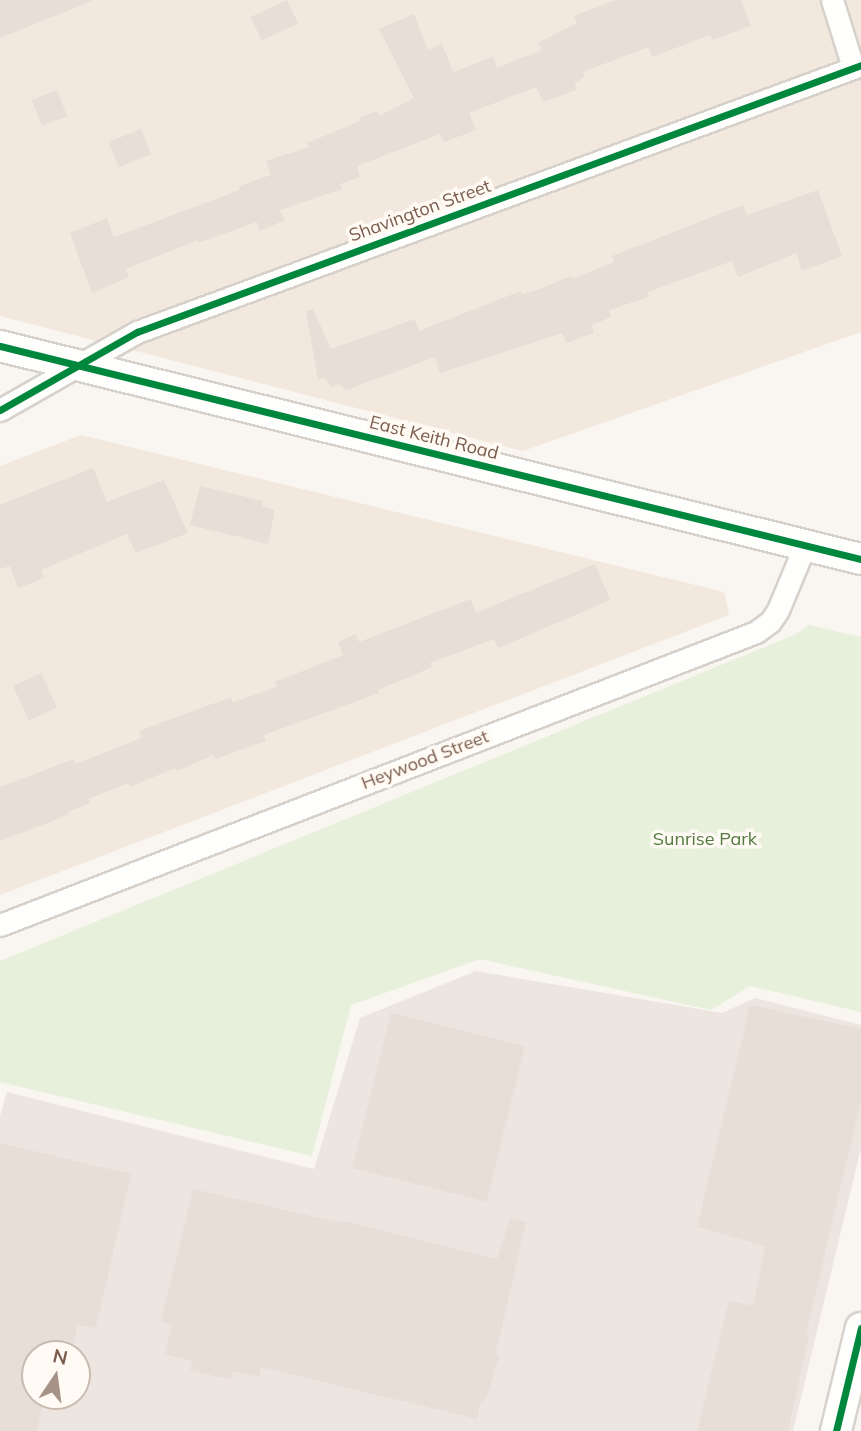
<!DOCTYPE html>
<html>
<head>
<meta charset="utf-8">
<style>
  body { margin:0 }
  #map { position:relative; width:861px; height:1431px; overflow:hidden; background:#f9f5f0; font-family:Mulish,sans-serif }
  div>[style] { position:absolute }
  .residential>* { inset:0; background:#f2e8de }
  .industrial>* { inset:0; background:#ede5e0 }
  .green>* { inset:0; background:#e7f0db }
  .building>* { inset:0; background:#e6ded7; transform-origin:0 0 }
  .roads { filter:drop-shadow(2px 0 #d7d1cb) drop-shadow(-2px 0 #d7d1cb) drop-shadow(0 2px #d7d1cb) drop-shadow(0 -2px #d7d1cb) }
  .minor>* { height:21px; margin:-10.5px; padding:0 10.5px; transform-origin:10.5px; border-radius:10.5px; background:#fefefd }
  .secondary>* { height:30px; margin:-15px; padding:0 15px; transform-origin:15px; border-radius:15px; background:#fefefd }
  .cycleway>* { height:7px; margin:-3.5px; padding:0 3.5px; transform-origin:3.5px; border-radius:3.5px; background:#00873e }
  span { translate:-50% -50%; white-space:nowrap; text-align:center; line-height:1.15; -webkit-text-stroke:7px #fffaf3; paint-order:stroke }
  .street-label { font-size:18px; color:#7a5c4d }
  .park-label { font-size:18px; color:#537a41 }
  .north { position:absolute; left:21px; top:1340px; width:70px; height:70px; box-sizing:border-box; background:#fffaf3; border:2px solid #cabbb1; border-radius:50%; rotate:13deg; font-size:19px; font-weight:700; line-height:28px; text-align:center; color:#7a5c4d }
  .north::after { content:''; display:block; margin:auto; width:24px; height:32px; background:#a69286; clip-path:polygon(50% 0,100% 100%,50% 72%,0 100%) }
</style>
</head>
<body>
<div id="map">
  <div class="residential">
    <i style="clip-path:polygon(0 0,861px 0,861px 332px,523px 451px,0 316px)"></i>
    <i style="clip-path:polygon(81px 435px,724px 592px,729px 615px,0 895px,0 466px)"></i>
  </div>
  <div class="industrial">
    <i style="clip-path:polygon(evenodd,476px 971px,722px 1013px,755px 998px,861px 1025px,861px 1148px,793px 1431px,0 1431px,0 1116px,7px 1092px,314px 1169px,360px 1018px,476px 971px,35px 1354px,77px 1354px,77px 1396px,35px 1396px,35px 1354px)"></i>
  </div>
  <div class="green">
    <i style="clip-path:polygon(809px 625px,861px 637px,861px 1012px,750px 986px,711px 1010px,480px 959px,351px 1005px,312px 1156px,0 1082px,0 961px,794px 635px)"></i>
  </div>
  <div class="building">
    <i style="clip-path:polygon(0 0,92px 0,92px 1px,0 38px)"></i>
    <i style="left:287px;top:0;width:26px;height:40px;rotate:65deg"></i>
    <i style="clip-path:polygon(616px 0,741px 0,751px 26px,712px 40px,710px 35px,652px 57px,648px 47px,583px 72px,585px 77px,575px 83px,576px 90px,543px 102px,536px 87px,469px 113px,476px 130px,444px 142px,440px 134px,357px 166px,360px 177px,340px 184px,342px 189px,280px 210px,285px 220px,260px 231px,257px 222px,198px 243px,197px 240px,126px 269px,129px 277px,92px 293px,70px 233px,107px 218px,114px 237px,240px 190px,239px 186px,271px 175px,266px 161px,309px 147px,307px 143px,360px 121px,359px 118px,377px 111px,379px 116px,414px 98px,379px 29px,414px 14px,428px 50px,442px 44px,453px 72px,493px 57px,497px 68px,542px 50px,538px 43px,577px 23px,574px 16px)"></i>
    <i style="left:57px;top:90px;width:28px;height:27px;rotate:69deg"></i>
    <i style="left:141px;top:129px;width:27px;height:35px;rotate:68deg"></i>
    <i style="clip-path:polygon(818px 190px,842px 256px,802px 271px,796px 253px,738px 277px,732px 261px,648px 292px,649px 297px,609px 310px,611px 317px,592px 325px,594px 333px,566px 343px,562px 333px,440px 373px,435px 357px,346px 390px,339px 384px,331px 387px,325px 377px,318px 380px,306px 311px,313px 309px,331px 349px,415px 319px,419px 331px,521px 291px,522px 294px,537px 290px,571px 276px,572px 279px,614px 262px,612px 256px,743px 205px,747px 215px)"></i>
    <i style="clip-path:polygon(93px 468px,107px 502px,164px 480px,188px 533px,136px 553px,127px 534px,41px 570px,44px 578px,18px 588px,10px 566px,0 569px,0 505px)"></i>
    <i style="clip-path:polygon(200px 486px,263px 501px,262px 506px,275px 510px,268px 544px,190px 525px)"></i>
    <i style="clip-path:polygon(595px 564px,610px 600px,498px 648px,494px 639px,430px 663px,432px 667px,378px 690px,379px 693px,264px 735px,266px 741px,215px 759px,213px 755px,177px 771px,175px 768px,130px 787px,128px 783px,88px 799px,90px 803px,68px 812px,68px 815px,0 841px,0 787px,74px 759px,75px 764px,142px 738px,139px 731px,212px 704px,231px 698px,233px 702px,277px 687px,275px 682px,343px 655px,338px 642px,356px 634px,359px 642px,471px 599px,476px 613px)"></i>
    <i style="left:41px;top:673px;width:38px;height:31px;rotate:65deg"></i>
    <i style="clip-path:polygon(750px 1005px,861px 1029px,861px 1100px,806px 1334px,809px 1335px,788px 1431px,697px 1431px,729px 1300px,753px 1306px,765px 1246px,697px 1227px)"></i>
    <i style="left:391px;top:1013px;width:138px;height:160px;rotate:14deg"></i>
    <i style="clip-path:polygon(0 1143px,131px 1174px,96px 1328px,77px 1325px,72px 1354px,35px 1354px,35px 1400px,43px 1402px,37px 1431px,0 1431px)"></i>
    <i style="clip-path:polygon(193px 1189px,338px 1222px,339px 1220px,497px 1259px,510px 1218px,526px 1222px,496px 1353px,499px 1356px,487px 1397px,480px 1403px,477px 1419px,261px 1367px,259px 1377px,233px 1371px,231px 1380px,190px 1370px,192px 1361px,165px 1354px,172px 1325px,161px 1322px)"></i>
  </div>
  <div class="roads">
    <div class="minor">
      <i style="left:832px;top:0;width:70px;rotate:72.6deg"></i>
      <i style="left:0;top:410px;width:158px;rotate:-29.7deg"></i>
      <i style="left:137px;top:332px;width:772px;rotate:-20.24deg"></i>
      <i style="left:0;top:925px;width:811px;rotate:-21.18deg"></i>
      <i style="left:756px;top:632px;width:17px;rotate:-36deg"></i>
      <i style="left:770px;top:622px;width:14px;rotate:-56deg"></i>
      <i style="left:778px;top:610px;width:70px;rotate:-67.4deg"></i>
    </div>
    <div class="secondary">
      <i style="left:0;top:346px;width:887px;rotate:13.9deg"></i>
      <i style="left:836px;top:1431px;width:106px;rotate:-76.4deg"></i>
    </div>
  </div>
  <div class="cycleway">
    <i style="left:0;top:346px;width:887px;rotate:13.9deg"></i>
    <i style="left:0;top:410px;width:158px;rotate:-29.7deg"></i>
    <i style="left:137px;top:332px;width:772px;rotate:-20.24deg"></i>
    <i style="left:836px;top:1431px;width:106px;rotate:-76.4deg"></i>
  </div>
  <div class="street-label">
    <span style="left:420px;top:211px;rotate:-20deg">Shavington Street</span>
    <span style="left:434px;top:438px;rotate:14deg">East Keith Road</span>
    <span style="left:425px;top:760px;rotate:-21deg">Heywood Street</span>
  </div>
  <div class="park-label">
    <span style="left:705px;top:839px">Sunrise Park</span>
  </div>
  <div class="north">N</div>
</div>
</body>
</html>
